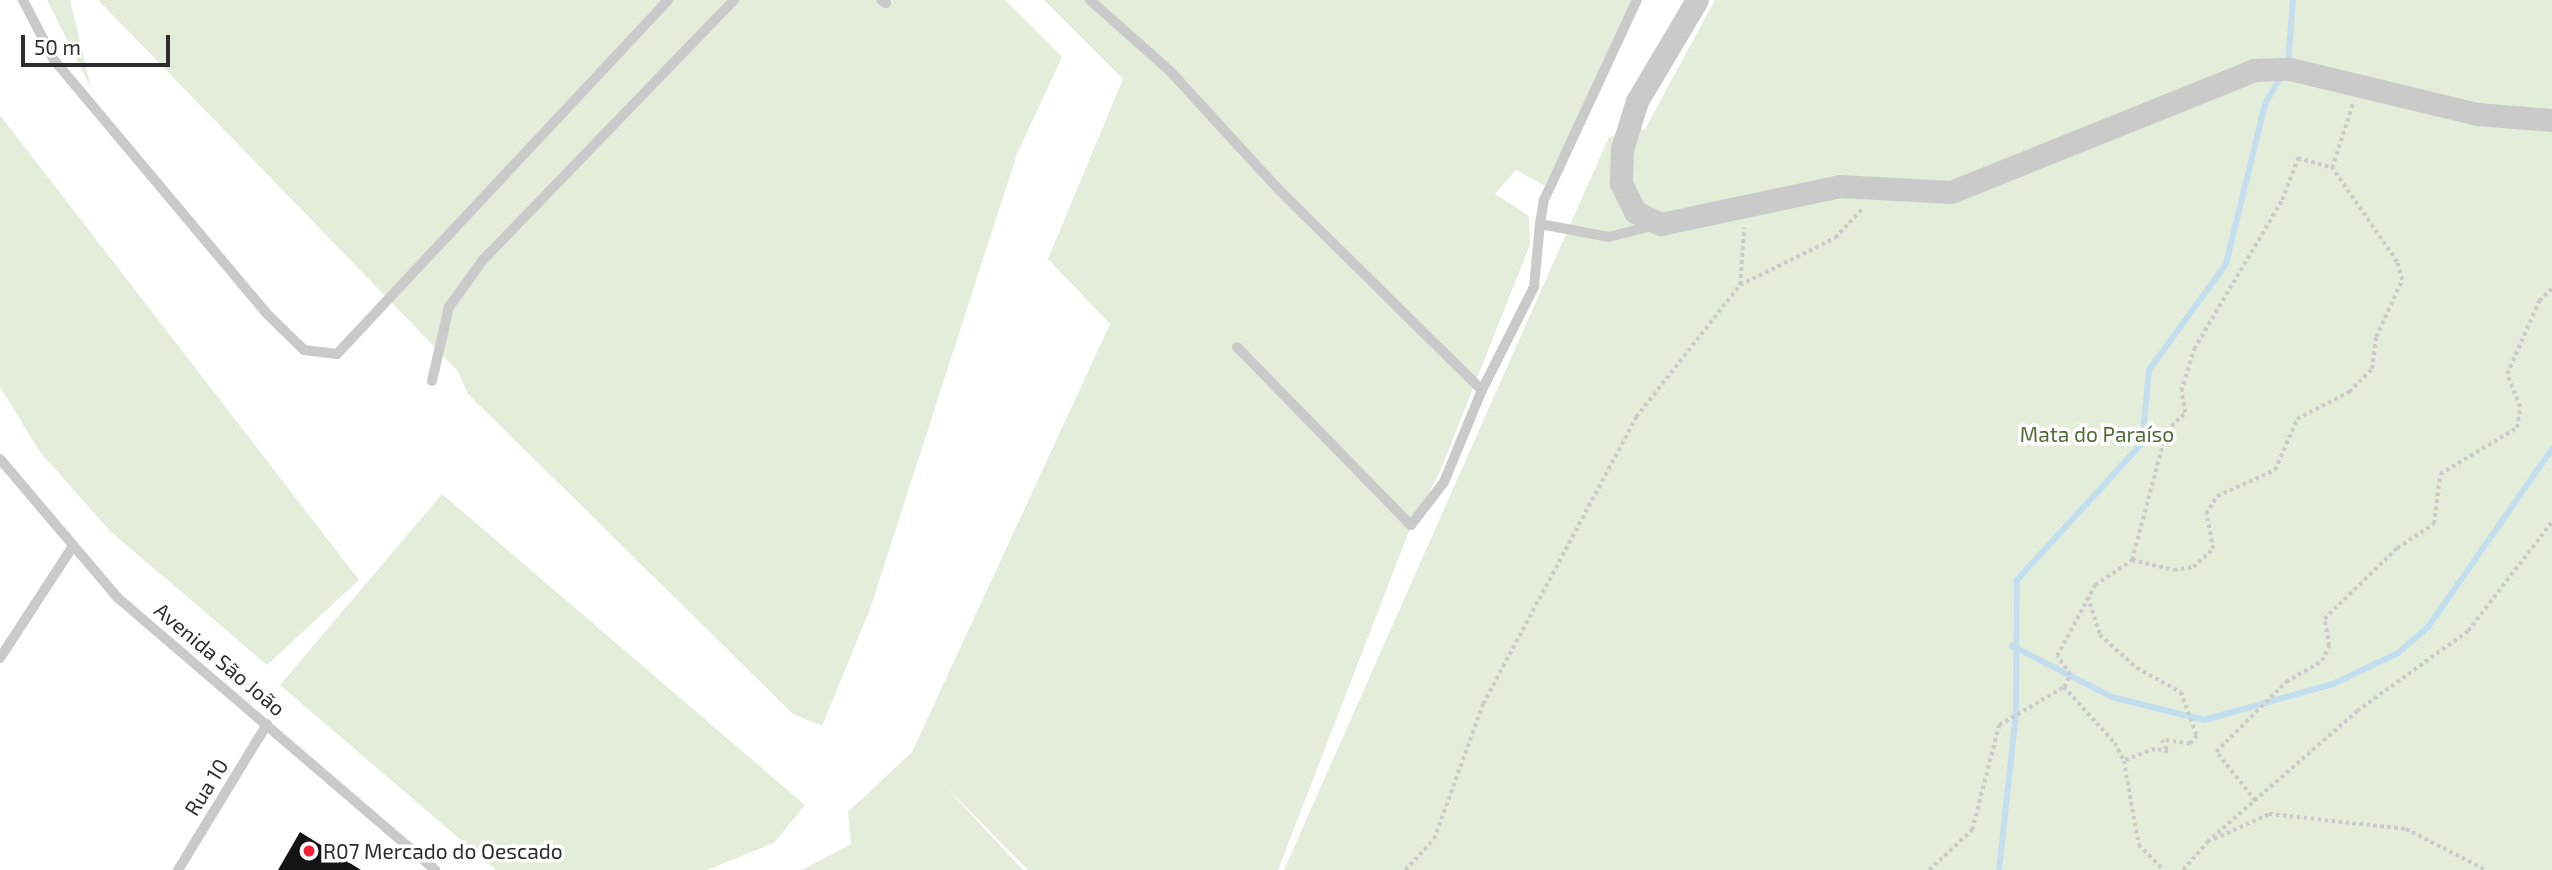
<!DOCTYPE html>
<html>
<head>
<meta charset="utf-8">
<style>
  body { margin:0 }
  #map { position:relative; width:2552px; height:870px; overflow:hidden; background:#fff; font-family:"Exo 2",sans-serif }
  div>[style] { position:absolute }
  .green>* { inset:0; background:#e4edd9 }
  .stream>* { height:6px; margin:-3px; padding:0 3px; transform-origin:3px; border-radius:3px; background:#c3dfef }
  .building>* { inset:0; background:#141414 }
  .path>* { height:3.5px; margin-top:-1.75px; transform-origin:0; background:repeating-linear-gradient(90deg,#cacaca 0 3.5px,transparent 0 7px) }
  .lane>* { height:10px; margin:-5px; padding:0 5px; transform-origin:5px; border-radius:5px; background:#cacaca }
  .street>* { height:23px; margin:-11.5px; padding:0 11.5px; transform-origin:11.5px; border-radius:11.5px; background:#cacaca }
  .dots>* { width:19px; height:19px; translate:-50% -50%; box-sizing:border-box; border:4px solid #fff; border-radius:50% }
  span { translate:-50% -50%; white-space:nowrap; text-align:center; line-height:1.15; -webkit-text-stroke:7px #fff; paint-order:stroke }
  .park-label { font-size:21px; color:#526d37 }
  .street-label { font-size:21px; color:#2d2d2d }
  .poi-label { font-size:21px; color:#2d2d2d }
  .left { translate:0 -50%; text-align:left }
  .scale { position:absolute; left:21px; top:35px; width:149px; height:32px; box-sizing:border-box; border:4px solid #2d2d2d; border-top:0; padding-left:9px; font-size:21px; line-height:24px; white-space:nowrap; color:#2d2d2d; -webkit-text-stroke:5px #fff; paint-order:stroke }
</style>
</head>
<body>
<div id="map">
  <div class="green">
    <i style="clip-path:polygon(47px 0,70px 0,91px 88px)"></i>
    <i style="clip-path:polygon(98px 0,1005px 0,1062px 57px,1017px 154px,870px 609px,822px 726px,793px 714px,468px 394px,457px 370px)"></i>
    <i style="clip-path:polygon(1044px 0,1635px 0,1545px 186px,1516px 170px,1495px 194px,1529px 216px,1530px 245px,1441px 469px,1408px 534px,1278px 870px,1028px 870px,943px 784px,1023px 870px,802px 870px,851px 844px,848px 812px,912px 752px,1110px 324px,1048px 259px,1123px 79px)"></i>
    <i style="clip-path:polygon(1715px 0,2552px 0,2552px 870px,1284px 870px,1609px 137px,1645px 129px)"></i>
    <i style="clip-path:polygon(0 115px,359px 580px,267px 665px,110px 531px,40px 452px,0 387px)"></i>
    <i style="clip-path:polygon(442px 494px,805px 805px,774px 843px,707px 870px,496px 870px,280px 685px)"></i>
  </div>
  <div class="stream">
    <i style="left:2288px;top:63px;width:63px;rotate:-85.5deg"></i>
    <i style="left:2012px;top:646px;width:112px;rotate:27deg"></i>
    <i style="left:2112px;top:697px;width:95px;rotate:14deg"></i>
    <i style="left:2204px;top:720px;width:134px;rotate:-15.6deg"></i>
    <i style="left:2333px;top:684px;width:72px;rotate:-25.5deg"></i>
    <i style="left:2398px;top:653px;width:40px;rotate:-41deg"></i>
    <i style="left:2428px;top:627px;width:217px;rotate:-55.1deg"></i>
    <i style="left:1999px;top:870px;width:157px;rotate:-83.8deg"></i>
    <i style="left:2016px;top:714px;width:134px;rotate:-89.6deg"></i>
    <i style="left:2017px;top:580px;width:185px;rotate:-47.6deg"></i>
    <i style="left:2142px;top:443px;width:73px;rotate:-84.5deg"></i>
    <i style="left:2149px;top:370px;width:131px;rotate:-54deg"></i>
    <i style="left:2226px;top:264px;width:165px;rotate:-76.3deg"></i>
    <i style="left:2265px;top:104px;width:32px;rotate:-60deg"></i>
  </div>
  <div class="building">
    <i style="clip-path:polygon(300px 832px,361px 870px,278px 870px)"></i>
  </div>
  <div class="path">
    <i style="left:1740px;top:285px;width:57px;rotate:-86deg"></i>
    <i style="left:2132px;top:560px;width:43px;rotate:13.4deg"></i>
    <i style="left:2174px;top:570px;width:19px;rotate:-9deg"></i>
    <i style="left:2193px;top:567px;width:27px;rotate:-42deg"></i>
    <i style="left:2213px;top:549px;width:36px;rotate:-101deg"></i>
    <i style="left:2206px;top:514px;width:21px;rotate:-59deg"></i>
    <i style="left:2217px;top:496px;width:64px;rotate:-24.1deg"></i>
    <i style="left:2275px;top:470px;width:56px;rotate:-66.7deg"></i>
    <i style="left:2297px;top:419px;width:59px;rotate:-27.4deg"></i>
    <i style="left:2349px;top:392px;width:33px;rotate:-45deg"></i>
    <i style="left:2372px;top:369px;width:32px;rotate:-83deg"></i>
    <i style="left:2376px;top:337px;width:63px;rotate:-65.5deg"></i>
    <i style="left:2402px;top:280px;width:19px;rotate:-106deg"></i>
    <i style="left:2397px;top:262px;width:114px;rotate:-124.7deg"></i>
    <i style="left:2088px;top:597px;width:40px;rotate:72deg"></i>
    <i style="left:2100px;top:635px;width:50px;rotate:41.7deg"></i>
    <i style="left:2137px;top:668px;width:50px;rotate:28.6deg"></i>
    <i style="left:2181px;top:692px;width:47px;rotate:70deg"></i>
    <i style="left:2197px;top:736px;width:11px;rotate:131deg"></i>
    <i style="left:2190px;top:744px;width:28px;rotate:-172deg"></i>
    <i style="left:2162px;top:740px;width:13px;rotate:63deg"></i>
    <i style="left:2168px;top:752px;width:13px;rotate:-167deg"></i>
    <i style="left:2155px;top:749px;width:33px;rotate:159deg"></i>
    <i style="left:2064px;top:687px;width:76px;rotate:47.7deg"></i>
    <i style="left:2115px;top:743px;width:20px;rotate:63deg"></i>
    <i style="left:2124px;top:761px;width:85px;rotate:79.9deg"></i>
    <i style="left:2139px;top:845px;width:35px;rotate:45deg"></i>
    <i style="left:2255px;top:801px;width:63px;rotate:-128.5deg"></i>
    <i style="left:2216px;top:752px;width:99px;rotate:-45deg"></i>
    <i style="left:2286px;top:682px;width:42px;rotate:-30.3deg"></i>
    <i style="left:2322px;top:661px;width:17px;rotate:-65deg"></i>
    <i style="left:2329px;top:646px;width:27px;rotate:-100deg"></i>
    <i style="left:2324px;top:619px;width:102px;rotate:-44.2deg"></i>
    <i style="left:2397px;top:548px;width:44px;rotate:-33deg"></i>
    <i style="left:2434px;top:524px;width:50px;rotate:-83.2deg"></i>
    <i style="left:2440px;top:474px;width:90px;rotate:-30.9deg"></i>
    <i style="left:2517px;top:428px;width:21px;rotate:-82deg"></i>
    <i style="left:2520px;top:407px;width:35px;rotate:-112deg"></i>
    <i style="left:2507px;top:374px;width:80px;rotate:-66.3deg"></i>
    <i style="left:2539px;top:301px;width:18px;rotate:-45deg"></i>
    <i style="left:2214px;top:839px;width:60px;rotate:-24.4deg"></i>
    <i style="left:2269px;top:814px;width:138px;rotate:6.2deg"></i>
    <i style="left:2406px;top:829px;width:90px;rotate:27.1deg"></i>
    <i style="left:2207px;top:842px;width:199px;rotate:-41.1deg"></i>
    <i style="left:2357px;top:711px;width:137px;rotate:-35.8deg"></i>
    <i style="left:2468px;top:631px;width:138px;rotate:-52.4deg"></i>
    <i style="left:1405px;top:870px;width:42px;rotate:-46.9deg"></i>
    <i style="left:1434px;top:839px;width:144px;rotate:-70.1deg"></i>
    <i style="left:1483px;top:704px;width:325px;rotate:-61.9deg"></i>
    <i style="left:1636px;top:417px;width:168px;rotate:-51.8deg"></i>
    <i style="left:1740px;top:285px;width:106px;rotate:-26.3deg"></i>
    <i style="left:1835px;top:238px;width:42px;rotate:-46.9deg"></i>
    <i style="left:1929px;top:870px;width:59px;rotate:-42.9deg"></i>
    <i style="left:1972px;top:830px;width:108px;rotate:-75.6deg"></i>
    <i style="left:1999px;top:725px;width:75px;rotate:-30.3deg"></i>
    <i style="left:2064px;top:687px;width:13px;rotate:-63deg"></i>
    <i style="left:2070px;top:675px;width:23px;rotate:-124deg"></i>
    <i style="left:2057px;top:656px;width:81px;rotate:-61.8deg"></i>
    <i style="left:2095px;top:585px;width:45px;rotate:-34deg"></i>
    <i style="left:2132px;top:560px;width:133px;rotate:-75.2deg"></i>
    <i style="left:2166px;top:431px;width:26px;rotate:-43deg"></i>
    <i style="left:2185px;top:413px;width:22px;rotate:-100deg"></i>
    <i style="left:2181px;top:391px;width:44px;rotate:-72.8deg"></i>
    <i style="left:2194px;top:349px;width:173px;rotate:-59.4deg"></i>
    <i style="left:2282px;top:200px;width:45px;rotate:-69.1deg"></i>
    <i style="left:2298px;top:158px;width:35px;rotate:16deg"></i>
    <i style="left:2332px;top:168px;width:68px;rotate:-72.1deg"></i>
    <i style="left:2183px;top:870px;width:37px;rotate:-49deg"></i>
  </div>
  <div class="lane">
    <i style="left:23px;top:0;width:68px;rotate:62.7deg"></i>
    <i style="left:54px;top:60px;width:330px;rotate:50deg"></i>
    <i style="left:266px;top:313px;width:53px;rotate:44.2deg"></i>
    <i style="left:304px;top:350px;width:33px;rotate:7deg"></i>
    <i style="left:337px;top:354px;width:485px;rotate:-46.9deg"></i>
    <i style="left:881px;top:0;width:6px;rotate:31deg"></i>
    <i style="left:1090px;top:0;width:107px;rotate:41.6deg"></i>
    <i style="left:1170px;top:71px;width:161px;rotate:47.5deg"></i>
    <i style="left:1279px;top:190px;width:285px;rotate:44.6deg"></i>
    <i style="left:1540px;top:224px;width:24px;rotate:-81deg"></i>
    <i style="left:1544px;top:200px;width:221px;rotate:-65.1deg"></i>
    <i style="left:1237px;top:347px;width:249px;rotate:45.7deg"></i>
    <i style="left:1411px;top:525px;width:54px;rotate:-52.5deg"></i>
    <i style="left:1444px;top:482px;width:100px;rotate:-67.6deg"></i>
    <i style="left:1482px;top:390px;width:115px;rotate:-63.2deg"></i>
    <i style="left:1534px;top:287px;width:63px;rotate:-84.6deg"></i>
    <i style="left:1540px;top:224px;width:70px;rotate:10.7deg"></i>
    <i style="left:1609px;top:237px;width:48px;rotate:-14.6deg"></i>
    <i style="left:432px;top:381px;width:76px;rotate:-77.1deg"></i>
    <i style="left:449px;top:307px;width:57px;rotate:-54.3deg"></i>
    <i style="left:482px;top:261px;width:363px;rotate:-46deg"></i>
    <i style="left:0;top:459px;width:182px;rotate:49.7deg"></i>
    <i style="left:118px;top:598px;width:418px;rotate:40.6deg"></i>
    <i style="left:0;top:658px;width:134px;rotate:-56.9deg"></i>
    <i style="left:178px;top:870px;width:171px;rotate:-58.6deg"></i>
  </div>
  <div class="street">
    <i style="left:1697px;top:0;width:117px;rotate:120.7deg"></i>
    <i style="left:1637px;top:101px;width:50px;rotate:107.4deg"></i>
    <i style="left:1622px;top:149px;width:34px;rotate:92deg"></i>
    <i style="left:1621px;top:183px;width:32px;rotate:64deg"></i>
    <i style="left:1635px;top:212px;width:29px;rotate:25deg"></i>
    <i style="left:1661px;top:224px;width:183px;rotate:-12deg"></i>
    <i style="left:1840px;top:186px;width:111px;rotate:3.1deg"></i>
    <i style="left:1951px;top:192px;width:327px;rotate:-21.9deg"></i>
    <i style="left:2254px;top:70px;width:36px;rotate:-2deg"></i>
    <i style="left:2290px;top:69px;width:192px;rotate:13.5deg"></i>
    <i style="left:2477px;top:114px;width:75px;rotate:4.6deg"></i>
  </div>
  <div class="dots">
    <i style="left:309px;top:851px;background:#f61e34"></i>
  </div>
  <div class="park-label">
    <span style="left:2097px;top:434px">Mata do Paraíso</span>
  </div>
  <div class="street-label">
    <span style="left:220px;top:659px;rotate:40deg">Avenida São João</span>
    <span style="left:206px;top:787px;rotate:-58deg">Rua 10</span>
  </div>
  <div class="poi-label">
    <span class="left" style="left:323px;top:851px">R07 Mercado do Oescado</span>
  </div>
  <div class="scale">50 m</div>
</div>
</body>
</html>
